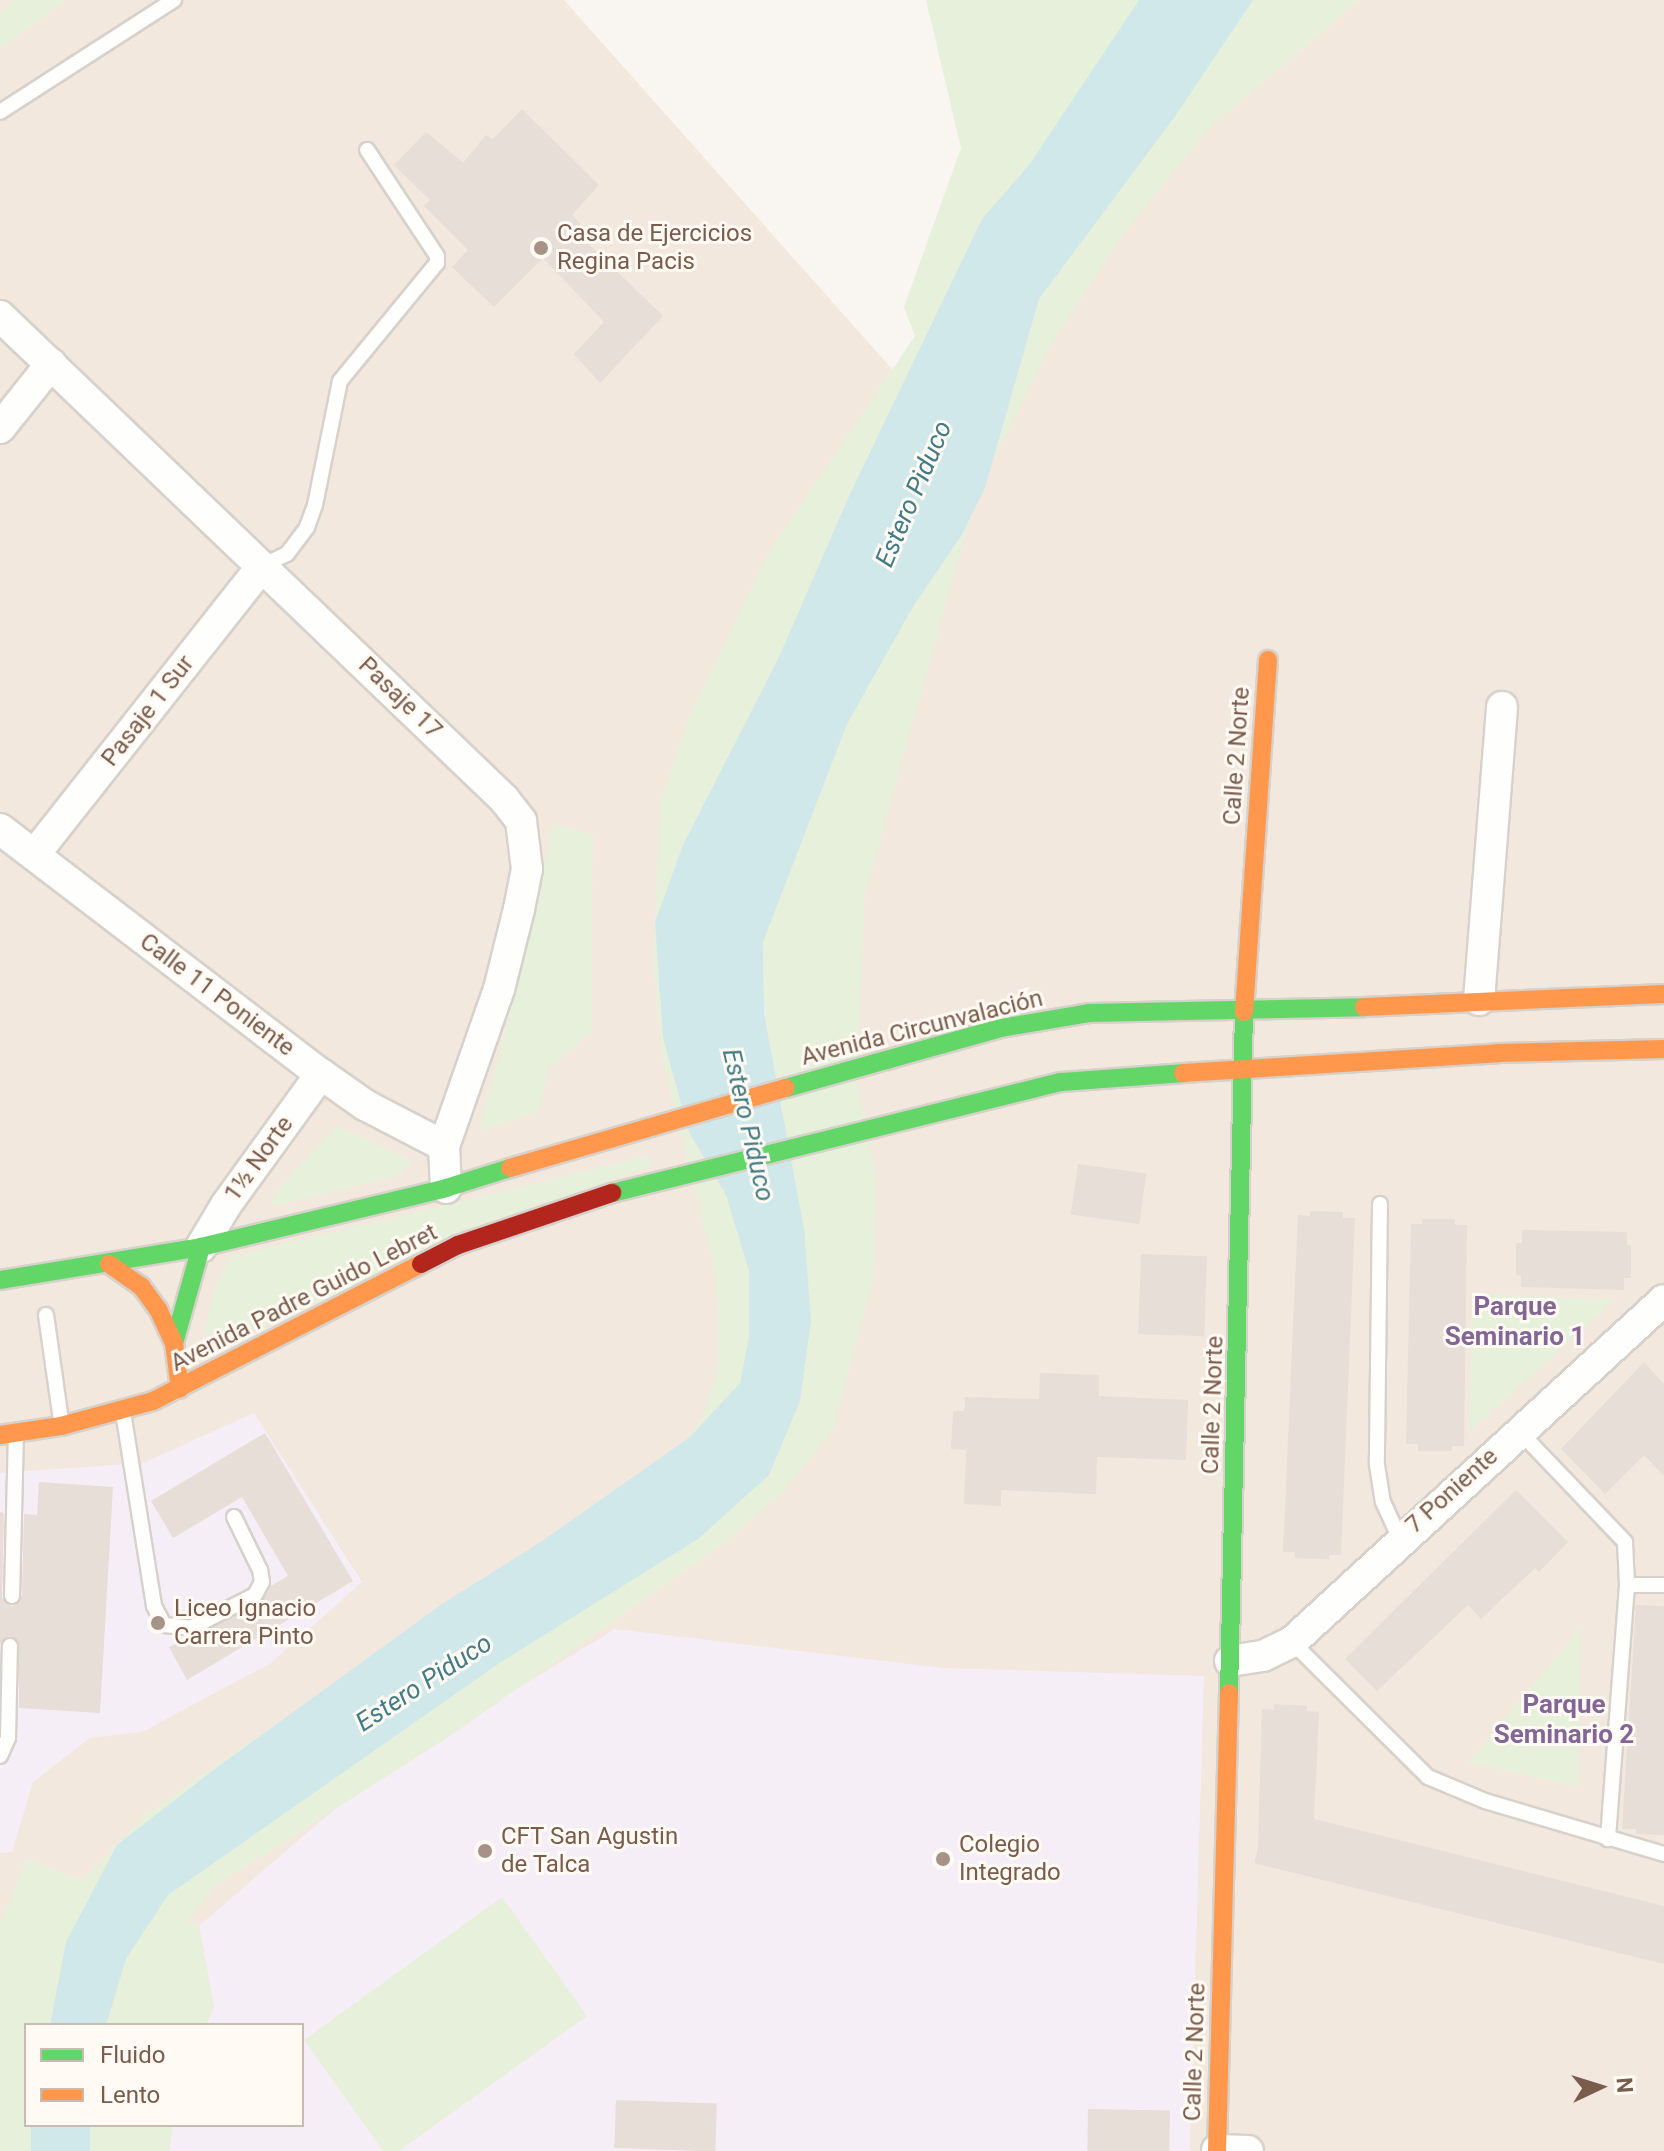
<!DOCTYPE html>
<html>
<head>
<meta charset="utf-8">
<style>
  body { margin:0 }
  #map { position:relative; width:1664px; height:2151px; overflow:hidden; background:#f9f5f0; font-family:Roboto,sans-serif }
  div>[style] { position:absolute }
  .residential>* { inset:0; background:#f2e8de }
  .education>* { inset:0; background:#f6eef6 }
  .green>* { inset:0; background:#e7f0db }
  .water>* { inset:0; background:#d0e8ea; transform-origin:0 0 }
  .building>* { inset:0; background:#e6ded7; transform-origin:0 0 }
  .roads { filter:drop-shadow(2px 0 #d7d1cb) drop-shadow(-2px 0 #d7d1cb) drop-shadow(0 2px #d7d1cb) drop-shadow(0 -2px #d7d1cb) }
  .lane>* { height:14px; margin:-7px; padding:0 7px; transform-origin:7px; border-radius:7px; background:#fefefd }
  .street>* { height:30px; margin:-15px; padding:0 15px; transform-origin:15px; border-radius:15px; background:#fefefd }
  .fast>* { height:18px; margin:-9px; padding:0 9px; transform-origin:9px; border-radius:9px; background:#63d668 }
  .slow>* { height:18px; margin:-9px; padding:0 9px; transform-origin:9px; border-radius:9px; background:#ff974d }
  .jam>* { height:18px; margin:-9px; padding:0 9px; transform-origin:9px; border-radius:9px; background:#b3261e }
  .dots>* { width:22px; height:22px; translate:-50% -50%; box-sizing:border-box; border:4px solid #fffaf3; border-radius:50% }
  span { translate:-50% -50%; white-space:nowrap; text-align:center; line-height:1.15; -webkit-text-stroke:6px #fffaf3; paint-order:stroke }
  .poi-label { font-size:24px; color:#7a5c4d }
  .left { translate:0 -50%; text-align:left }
  .street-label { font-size:24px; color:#7a5c4d }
  .water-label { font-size:26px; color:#437c86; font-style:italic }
  .neighbourhood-label { font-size:26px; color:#846695; font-weight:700 }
  .legend { position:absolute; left:24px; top:2023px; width:280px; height:104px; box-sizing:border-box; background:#fffaf3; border:2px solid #cabbb1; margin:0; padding:10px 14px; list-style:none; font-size:24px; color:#7a5c4d }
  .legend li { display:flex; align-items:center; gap:16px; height:40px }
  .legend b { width:40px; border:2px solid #cabbb1 }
  .north { position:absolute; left:1560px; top:2047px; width:80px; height:80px; -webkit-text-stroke:6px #fffaf3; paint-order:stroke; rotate:86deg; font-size:22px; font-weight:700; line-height:32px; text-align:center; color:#7a5c4d }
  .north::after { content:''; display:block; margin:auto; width:28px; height:36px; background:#7a5c4d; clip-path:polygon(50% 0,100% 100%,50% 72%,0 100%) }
</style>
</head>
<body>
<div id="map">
  <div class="residential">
    <i style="clip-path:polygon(evenodd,0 0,564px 0,955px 440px,1293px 0,1664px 0,1664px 2151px,0 2151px,0 0,26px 2025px,302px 2025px,302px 2125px,26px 2125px,26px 2025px)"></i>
  </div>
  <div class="education">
    <i style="clip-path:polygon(254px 1413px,362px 1582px,271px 1663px,142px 1732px,90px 1738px,33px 1782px,12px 1852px,0 1853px,0 1473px,143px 1463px)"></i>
    <i style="clip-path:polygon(615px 1629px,943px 1668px,1204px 1676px,1190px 2151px,169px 2151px,173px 2125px,302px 2125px,302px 2025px,206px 2025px,214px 2007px,199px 1926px,373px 1776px)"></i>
  </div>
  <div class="green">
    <i style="clip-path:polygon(11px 0,65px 0,0 49px,0 14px)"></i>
    <i style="clip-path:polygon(926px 0,1360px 0,1210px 127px,1124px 233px,1048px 350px,976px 495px,865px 896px,857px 1084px,877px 1180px,873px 1281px,833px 1430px,783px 1492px,720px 1546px,450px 1736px,216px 1885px,187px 1921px,199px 1926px,214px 2008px,206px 2025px,26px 2025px,26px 2125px,173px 2125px,169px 2151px,0 2151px,0 1926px,26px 1859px,82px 1880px,143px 1817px,230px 1755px,673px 1463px,702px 1417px,717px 1373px,718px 1306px,711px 1254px,663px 1064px,653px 964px,660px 804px,688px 719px,769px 552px,915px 336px,904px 307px,961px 148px)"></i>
    <i style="clip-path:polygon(553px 824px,593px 835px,592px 1031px,548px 1069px,540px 1111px,479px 1131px,528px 943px)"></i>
    <i style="clip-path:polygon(336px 1126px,414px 1162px,400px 1175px,270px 1207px,276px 1191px)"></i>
    <i style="clip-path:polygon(648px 1156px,653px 1164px,237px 1336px,213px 1342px,205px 1331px,215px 1286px,231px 1257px)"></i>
    <i style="clip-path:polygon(1473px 1293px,1614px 1300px,1469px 1432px)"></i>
    <i style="clip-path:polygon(1581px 1627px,1579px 1787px,1468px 1762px)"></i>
    <i style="clip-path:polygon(502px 1897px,587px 2016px,399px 2151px,383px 2151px,304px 2040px)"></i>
  </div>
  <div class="water">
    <i style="clip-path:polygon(1139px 0,1253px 0,1176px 115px,1039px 299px,985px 488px,961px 536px,914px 605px,847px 724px,763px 942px,764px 1014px,804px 1229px,811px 1321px,800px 1401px,769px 1475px,698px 1539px,501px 1662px,168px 1895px,126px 1959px,106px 2025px,50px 2025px,66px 1942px,117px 1845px,216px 1768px,442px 1604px,542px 1541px,690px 1437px,740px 1383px,749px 1337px,749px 1271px,726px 1195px,689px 1132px,663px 1038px,655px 922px,683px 845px,779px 657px,849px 496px,982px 219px,1029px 165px)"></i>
    <i style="left:31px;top:2125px;width:59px;height:26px"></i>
  </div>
  <div class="building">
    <i style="clip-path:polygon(522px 109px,599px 185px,572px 215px,581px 224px,575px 231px,663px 316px,600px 383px,574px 354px,604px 322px,543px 258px,494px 307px,452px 267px,468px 250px,424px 206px,430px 200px,394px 165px,426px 132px,463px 163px,486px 135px,493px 139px)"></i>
    <i style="left:1078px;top:1164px;width:69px;height:51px;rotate:8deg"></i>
    <i style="clip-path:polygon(1310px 1211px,1343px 1212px,1343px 1218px,1355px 1218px,1341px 1555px,1329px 1555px,1329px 1559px,1295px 1558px,1295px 1552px,1283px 1552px,1298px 1215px,1310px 1216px)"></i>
    <i style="clip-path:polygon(1422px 1219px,1455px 1219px,1455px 1225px,1467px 1225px,1464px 1446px,1452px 1446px,1452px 1451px,1418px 1451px,1418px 1444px,1406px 1444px,1411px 1224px,1422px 1224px)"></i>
    <i style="clip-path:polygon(1522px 1230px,1627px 1232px,1627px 1245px,1631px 1245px,1631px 1278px,1624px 1278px,1624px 1290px,1521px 1287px,1521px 1276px,1516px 1275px,1516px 1243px,1522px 1243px)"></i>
    <i style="left:1141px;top:1254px;width:66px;height:80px;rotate:2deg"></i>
    <i style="clip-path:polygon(1644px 1362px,1664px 1384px,1664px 1476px,1644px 1455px,1605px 1494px,1561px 1449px)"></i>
    <i style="clip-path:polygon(1040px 1373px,1099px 1375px,1099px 1396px,1188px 1400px,1186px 1460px,1097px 1457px,1096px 1494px,1001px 1490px,1001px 1506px,964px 1504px,966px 1450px,951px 1449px,953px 1411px,964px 1411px,965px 1397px,1039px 1399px)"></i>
    <i style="clip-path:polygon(265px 1433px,353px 1581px,187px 1680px,169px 1647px,260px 1604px,271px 1586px,288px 1576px,242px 1497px,173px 1538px,151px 1501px)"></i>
    <i style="clip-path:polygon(39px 1482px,113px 1487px,100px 1713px,19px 1708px,19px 1642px,9px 1636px,0 1645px,0 1512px,4px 1513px,2px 1597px,6px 1604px,13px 1606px,22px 1596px,24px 1514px,37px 1515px)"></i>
    <i style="clip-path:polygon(1516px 1490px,1568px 1542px,1539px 1572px,1535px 1568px,1481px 1619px,1468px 1605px,1377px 1691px,1345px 1659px)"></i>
    <i style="clip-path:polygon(1636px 1605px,1664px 1606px,1664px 1835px,1636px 1834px,1636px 1829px,1622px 1829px)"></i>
    <i style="clip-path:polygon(1274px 1704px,1307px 1706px,1307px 1711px,1319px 1712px,1314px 1819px,1664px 1906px,1664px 1964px,1254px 1863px,1258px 1848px,1262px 1709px,1274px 1710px)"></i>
    <i style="left:616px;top:2100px;width:101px;height:48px;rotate:2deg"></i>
    <i style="left:1088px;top:2109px;width:82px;height:42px;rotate:1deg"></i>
  </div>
  <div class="roads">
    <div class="lane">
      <i style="left:0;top:112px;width:207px;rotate:-32.8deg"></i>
      <i style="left:262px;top:566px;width:28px;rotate:-26deg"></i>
      <i style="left:287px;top:554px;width:34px;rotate:-53deg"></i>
      <i style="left:307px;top:527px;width:23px;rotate:-70deg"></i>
      <i style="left:315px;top:505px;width:126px;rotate:-78.6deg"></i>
      <i style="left:340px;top:381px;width:153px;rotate:-50.6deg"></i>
      <i style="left:437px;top:263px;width:7px;rotate:-90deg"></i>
      <i style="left:437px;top:256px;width:127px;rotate:-123.4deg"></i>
      <i style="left:1380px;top:1204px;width:261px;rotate:90.7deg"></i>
      <i style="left:1377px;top:1465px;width:37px;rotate:81deg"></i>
      <i style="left:1383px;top:1502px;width:41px;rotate:65.3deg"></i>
      <i style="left:46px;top:1315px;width:107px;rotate:81.9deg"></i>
      <i style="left:123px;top:1412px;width:196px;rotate:80.9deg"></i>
      <i style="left:154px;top:1606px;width:21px;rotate:62deg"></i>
      <i style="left:164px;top:1625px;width:27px;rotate:6deg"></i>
      <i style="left:191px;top:1628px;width:72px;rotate:-27.3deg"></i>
      <i style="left:255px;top:1595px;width:15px;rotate:-62deg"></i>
      <i style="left:262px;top:1582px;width:12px;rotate:-99deg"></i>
      <i style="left:260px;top:1570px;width:59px;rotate:-116.1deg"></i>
      <i style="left:1519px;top:1431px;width:153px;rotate:46.3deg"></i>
      <i style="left:1625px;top:1542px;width:43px;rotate:87.3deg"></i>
      <i style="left:1627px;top:1585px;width:255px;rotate:94.3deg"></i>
      <i style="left:1627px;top:1585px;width:37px"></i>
      <i style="left:12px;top:1596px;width:159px;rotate:-88.6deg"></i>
      <i style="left:1292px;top:1642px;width:192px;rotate:44.8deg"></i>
      <i style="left:1428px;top:1777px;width:62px;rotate:22.8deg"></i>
      <i style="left:1485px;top:1801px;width:187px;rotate:16.5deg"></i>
      <i style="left:0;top:1756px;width:20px;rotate:-66deg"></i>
      <i style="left:8px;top:1738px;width:92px;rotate:-88.8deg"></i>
    </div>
    <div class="street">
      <i style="left:0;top:316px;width:698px;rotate:43.78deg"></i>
      <i style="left:504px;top:799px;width:28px;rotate:52deg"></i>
      <i style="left:521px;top:821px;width:48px;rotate:82.9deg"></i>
      <i style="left:527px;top:869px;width:41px;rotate:101.3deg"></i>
      <i style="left:519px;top:909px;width:82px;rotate:104deg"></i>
      <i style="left:499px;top:989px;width:166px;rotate:109.3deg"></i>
      <i style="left:444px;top:1146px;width:42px;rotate:87.3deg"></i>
      <i style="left:0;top:428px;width:82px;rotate:-51.4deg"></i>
      <i style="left:0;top:829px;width:404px;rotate:37.4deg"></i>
      <i style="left:321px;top:1074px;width:54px;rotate:35.2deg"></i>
      <i style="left:365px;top:1105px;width:89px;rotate:27.4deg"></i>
      <i style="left:34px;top:855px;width:368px;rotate:-51.7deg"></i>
      <i style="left:1479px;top:1000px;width:294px;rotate:-85.5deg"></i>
      <i style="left:201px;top:1247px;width:49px;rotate:-59.2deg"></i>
      <i style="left:226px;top:1205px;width:162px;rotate:-54.1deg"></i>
      <i style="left:1230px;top:1661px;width:33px;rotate:-9deg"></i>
      <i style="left:1263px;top:1656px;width:32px;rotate:-26deg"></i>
      <i style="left:1292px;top:1642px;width:505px;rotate:-42.59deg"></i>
      <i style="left:1217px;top:2150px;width:31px;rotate:2deg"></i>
    </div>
    <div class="fast">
      <i style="left:786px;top:1088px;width:223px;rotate:-15.6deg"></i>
      <i style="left:1001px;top:1028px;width:89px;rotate:-9.7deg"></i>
      <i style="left:1089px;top:1013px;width:275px;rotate:-1.2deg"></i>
      <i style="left:612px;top:1193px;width:463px;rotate:-13.9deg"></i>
      <i style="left:1061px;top:1082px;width:122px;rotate:-4.2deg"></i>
      <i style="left:0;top:1280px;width:204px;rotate:-9.3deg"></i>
      <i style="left:201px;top:1247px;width:252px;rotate:-13.5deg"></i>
      <i style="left:446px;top:1188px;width:67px;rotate:-17.4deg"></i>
      <i style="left:174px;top:1343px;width:100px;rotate:-74.3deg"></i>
      <i style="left:1229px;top:1693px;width:681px;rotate:-88.74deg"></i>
    </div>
    <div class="slow">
      <i style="left:1364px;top:1007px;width:300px;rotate:-2.5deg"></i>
      <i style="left:1244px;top:1012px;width:353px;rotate:-86.1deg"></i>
      <i style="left:1183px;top:1073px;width:316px;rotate:-3.6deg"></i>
      <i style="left:1498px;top:1053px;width:166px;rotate:-1.4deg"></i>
      <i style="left:510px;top:1168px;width:287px;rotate:-16.2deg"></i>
      <i style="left:109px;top:1264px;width:39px;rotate:35deg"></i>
      <i style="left:141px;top:1286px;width:29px;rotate:54deg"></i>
      <i style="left:158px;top:1309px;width:38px;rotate:65deg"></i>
      <i style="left:174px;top:1343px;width:46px;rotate:82.6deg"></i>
      <i style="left:0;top:1435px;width:62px;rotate:-8.4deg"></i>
      <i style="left:61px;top:1426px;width:95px;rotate:-15.2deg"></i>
      <i style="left:153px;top:1401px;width:301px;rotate:-27.1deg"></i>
      <i style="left:1217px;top:2151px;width:458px;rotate:-88.5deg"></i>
    </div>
    <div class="jam">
      <i style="left:421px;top:1264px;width:42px;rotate:-27.2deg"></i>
      <i style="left:458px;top:1245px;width:163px;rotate:-18.7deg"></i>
    </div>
  </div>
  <div class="dots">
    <i style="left:541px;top:248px;background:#a69286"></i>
    <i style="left:158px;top:1623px;background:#a69286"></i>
    <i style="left:485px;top:1851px;background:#a69286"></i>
    <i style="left:943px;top:1859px;background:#a69286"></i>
  </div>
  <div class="poi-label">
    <span class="left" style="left:557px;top:248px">Casa de Ejercicios<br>Regina Pacis</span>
    <span class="left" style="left:174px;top:1623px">Liceo Ignacio<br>Carrera Pinto</span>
    <span class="left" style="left:501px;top:1851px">CFT San Agustin<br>de Talca</span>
    <span class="left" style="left:959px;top:1859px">Colegio<br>Integrado</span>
  </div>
  <div class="street-label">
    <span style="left:400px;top:698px;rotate:44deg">Pasaje 17</span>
    <span style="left:148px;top:711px;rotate:-52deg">Pasaje 1 Sur</span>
    <span style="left:1237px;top:756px;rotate:-86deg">Calle 2 Norte</span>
    <span style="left:217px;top:995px;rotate:37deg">Calle 11 Poniente</span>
    <span style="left:922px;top:1028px;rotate:-14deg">Avenida Circunvalación</span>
    <span style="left:259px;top:1159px;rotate:-54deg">1½ Norte</span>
    <span style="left:304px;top:1298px;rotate:-27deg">Avenida Padre Guido Lebret</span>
    <span style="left:1213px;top:1405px;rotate:-88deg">Calle 2 Norte</span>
    <span style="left:1452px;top:1491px;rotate:-42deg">7 Poniente</span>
    <span style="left:1195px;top:2052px;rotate:-88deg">Calle 2 Norte</span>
  </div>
  <div class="water-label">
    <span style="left:914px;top:494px;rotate:-67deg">Estero Piduco</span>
    <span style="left:748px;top:1125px;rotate:77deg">Estero Piduco</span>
    <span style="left:424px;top:1683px;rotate:-33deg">Estero Piduco</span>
  </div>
  <div class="neighbourhood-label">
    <span style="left:1515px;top:1322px">Parque<br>Seminario 1</span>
    <span style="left:1564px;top:1720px">Parque<br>Seminario 2</span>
  </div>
  <ul class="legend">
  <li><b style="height:10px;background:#63d668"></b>Fluido</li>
  <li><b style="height:10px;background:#ff974d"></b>Lento</li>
  </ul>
  <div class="north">N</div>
</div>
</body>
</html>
